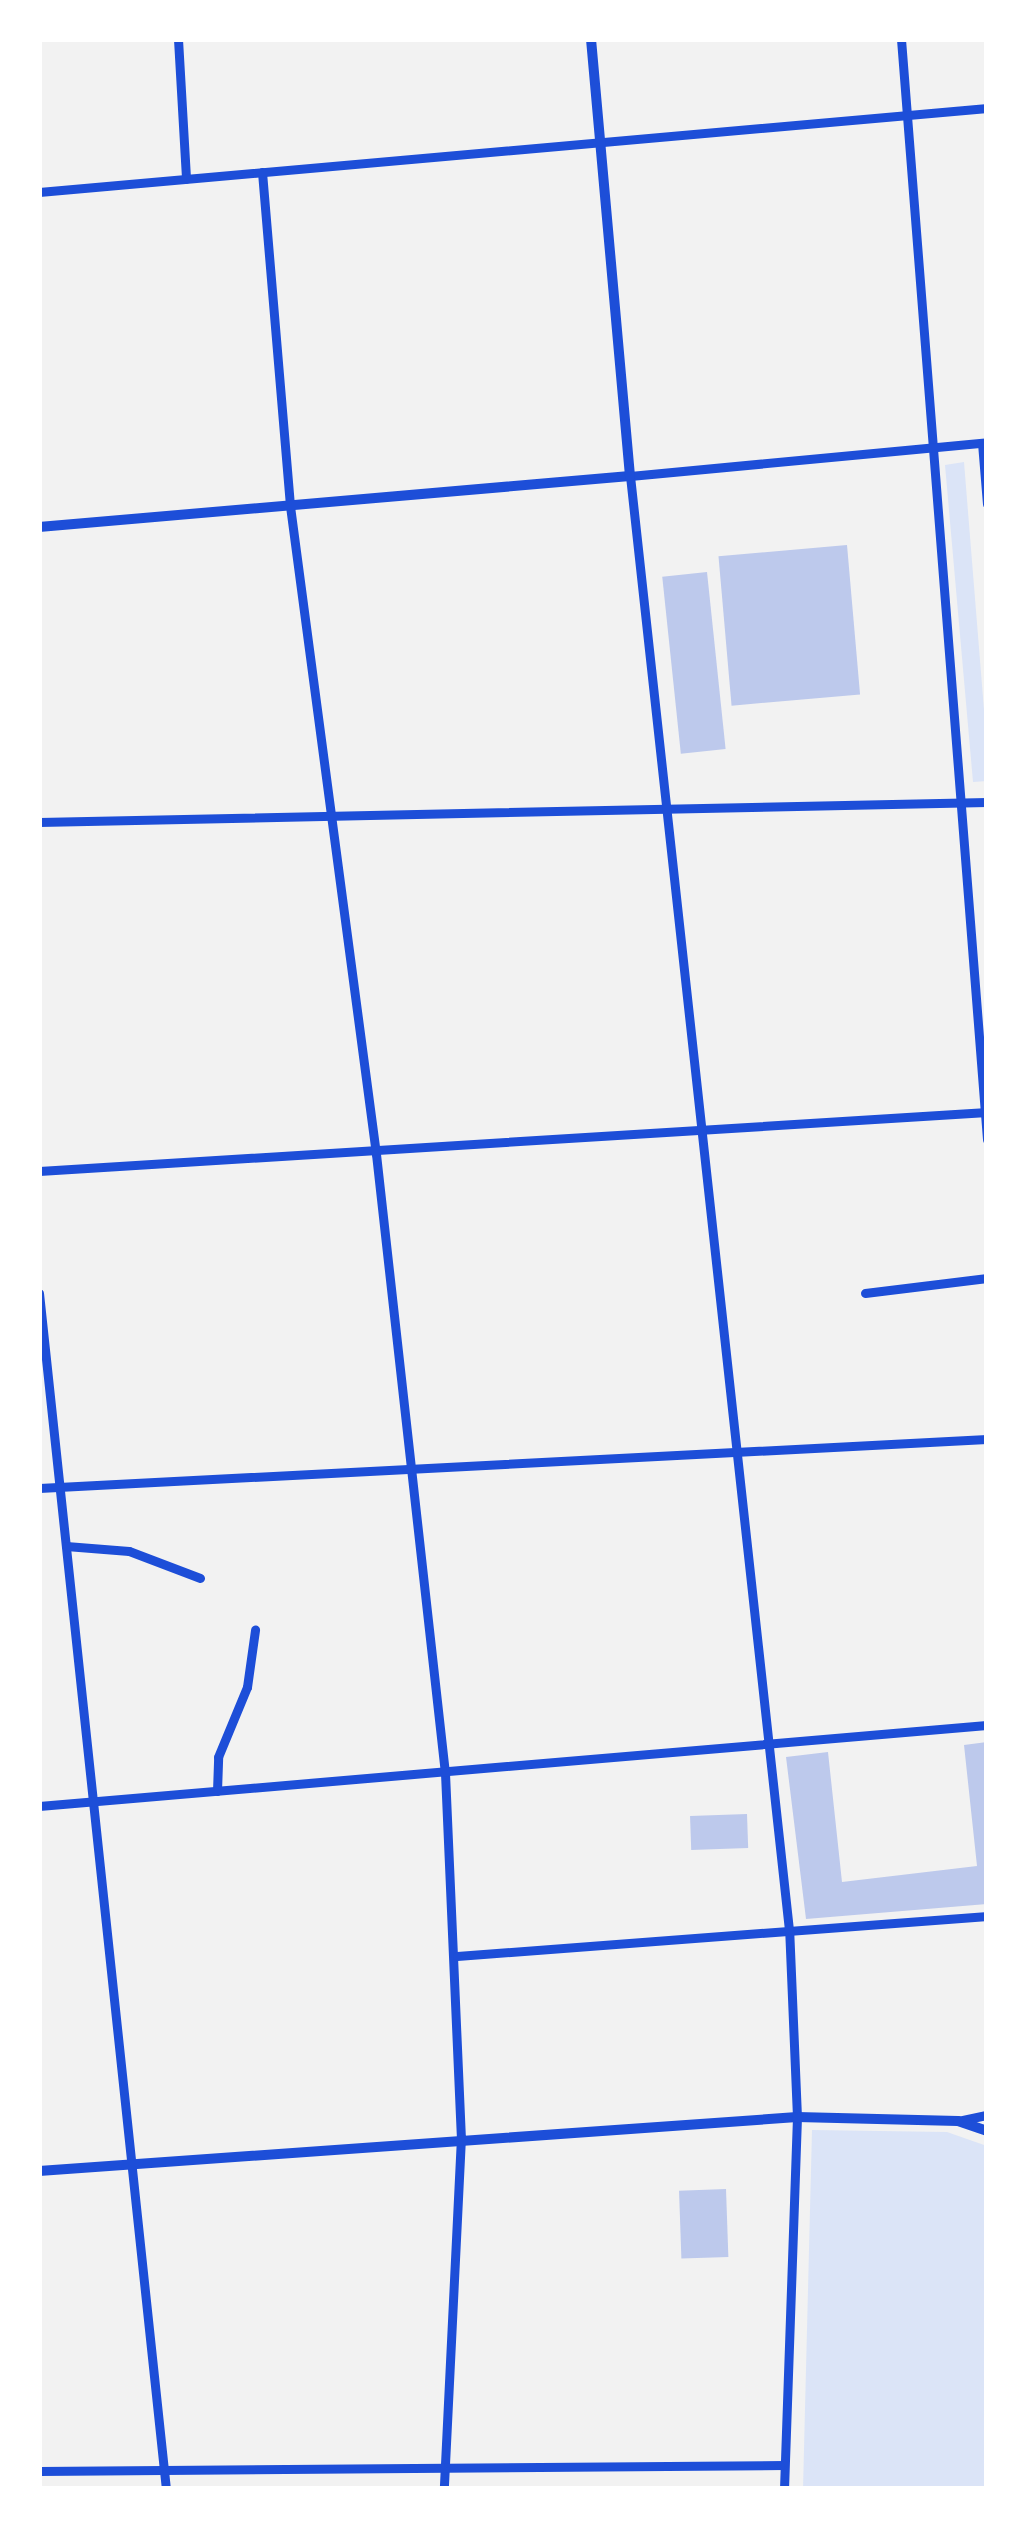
<!DOCTYPE html>
<html>
<head>
<meta charset="utf-8">
<style>
  body { margin:0 }
  #map { position:relative; width:1026px; height:2528px; overflow:hidden; background:#f2f2f2; font-family:"Exo 2",sans-serif }
  div>[style] { position:absolute }
  .green>* { inset:0; background:#dbe4f7 }
  .building>* { inset:0; background:#bdc9ec; transform-origin:0 0 }
  .minor>* { height:9px; margin:-4.5px; padding:0 4.5px; transform-origin:4.5px; border-radius:4.5px; background:#1d4ed8 }
  .tertiary>* { height:10px; margin:-5px; padding:0 5px; transform-origin:5px; border-radius:5px; background:#1d4ed8 }
  span { translate:-50% -50%; white-space:nowrap; text-align:center; line-height:1.15; -webkit-text-stroke:12px #fff; paint-order:stroke }
  .frame { position:absolute; inset:0; border:42px solid #fff; pointer-events:none }
</style>
</head>
<body>
<div id="map">
  <div class="green">
    <i style="clip-path:polygon(964px 462px,987px 747px,987px 781px,973px 782px,945px 465px)"></i>
    <i style="clip-path:polygon(812px 2130px,947px 2132px,987px 2146px,987px 2489px,803px 2489px)"></i>
  </div>
  <div class="building">
    <i style="left:847px;top:545px;width:150px;height:129px;rotate:85deg"></i>
    <i style="left:707px;top:572px;width:178px;height:45px;rotate:84deg"></i>
    <i style="clip-path:polygon(987px 1742px,987px 1904px,806px 1919px,786px 1757px,828px 1752px,842px 1882px,977px 1866px,964px 1745px)"></i>
    <i style="left:747px;top:1814px;width:34px;height:57px;rotate:88deg"></i>
    <i style="left:726px;top:2189px;width:68px;height:47px;rotate:88deg"></i>
  </div>
  <div class="minor">
    <i style="left:178px;top:39px;width:140px;rotate:86.7deg"></i>
    <i style="left:901px;top:39px;width:1104px;rotate:85.53deg"></i>
    <i style="left:262px;top:172px;width:335px;rotate:85.2deg"></i>
    <i style="left:290px;top:506px;width:654px;rotate:82.44deg"></i>
    <i style="left:376px;top:1154px;width:623px;rotate:83.64deg"></i>
    <i style="left:445px;top:1773px;width:364px;rotate:87.5deg"></i>
    <i style="left:461px;top:2137px;width:352px;rotate:92.8deg"></i>
    <i style="left:39px;top:192px;width:952px;rotate:-5.06deg"></i>
    <i style="left:982px;top:443px;width:61px;rotate:85.3deg"></i>
    <i style="left:39px;top:822px;width:948px;rotate:-1.21deg"></i>
    <i style="left:39px;top:1171px;width:950px;rotate:-3.56deg"></i>
    <i style="left:39px;top:1293px;width:1203px;rotate:83.94deg"></i>
    <i style="left:865px;top:1293px;width:123px;rotate:-7deg"></i>
    <i style="left:39px;top:1488px;width:949px;rotate:-2.96deg"></i>
    <i style="left:66px;top:1546px;width:63px;rotate:4.5deg"></i>
    <i style="left:129px;top:1551px;width:76px;rotate:20.8deg"></i>
    <i style="left:217px;top:1791px;width:34px;rotate:-88deg"></i>
    <i style="left:218px;top:1757px;width:76px;rotate:-67.5deg"></i>
    <i style="left:247px;top:1687px;width:58px;rotate:-82deg"></i>
    <i style="left:39px;top:1806px;width:951px;rotate:-4.88deg"></i>
    <i style="left:457px;top:1956px;width:532px;rotate:-4.32deg"></i>
    <i style="left:958px;top:2121px;width:30px;rotate:-12deg"></i>
    <i style="left:39px;top:2471px;width:745px;rotate:-0.46deg"></i>
    <i style="left:784px;top:2489px;width:372px;rotate:-88deg"></i>
    <i style="left:797px;top:2117px;width:187px;rotate:-92.4deg"></i>
    <i style="left:789px;top:1930px;width:1463px;rotate:-96.24deg"></i>
    <i style="left:630px;top:476px;width:359px;rotate:-5.4deg"></i>
  </div>
  <div class="tertiary">
    <i style="left:39px;top:527px;width:593px;rotate:-4.93deg"></i>
    <i style="left:630px;top:476px;width:439px;rotate:-95.1deg"></i>
    <i style="left:39px;top:2171px;width:760px;rotate:-4.07deg"></i>
    <i style="left:797px;top:2117px;width:161px;rotate:1.4deg"></i>
    <i style="left:958px;top:2121px;width:31px;rotate:19deg"></i>
  </div>
  <div class="frame"></div>
</div>
</body>
</html>
